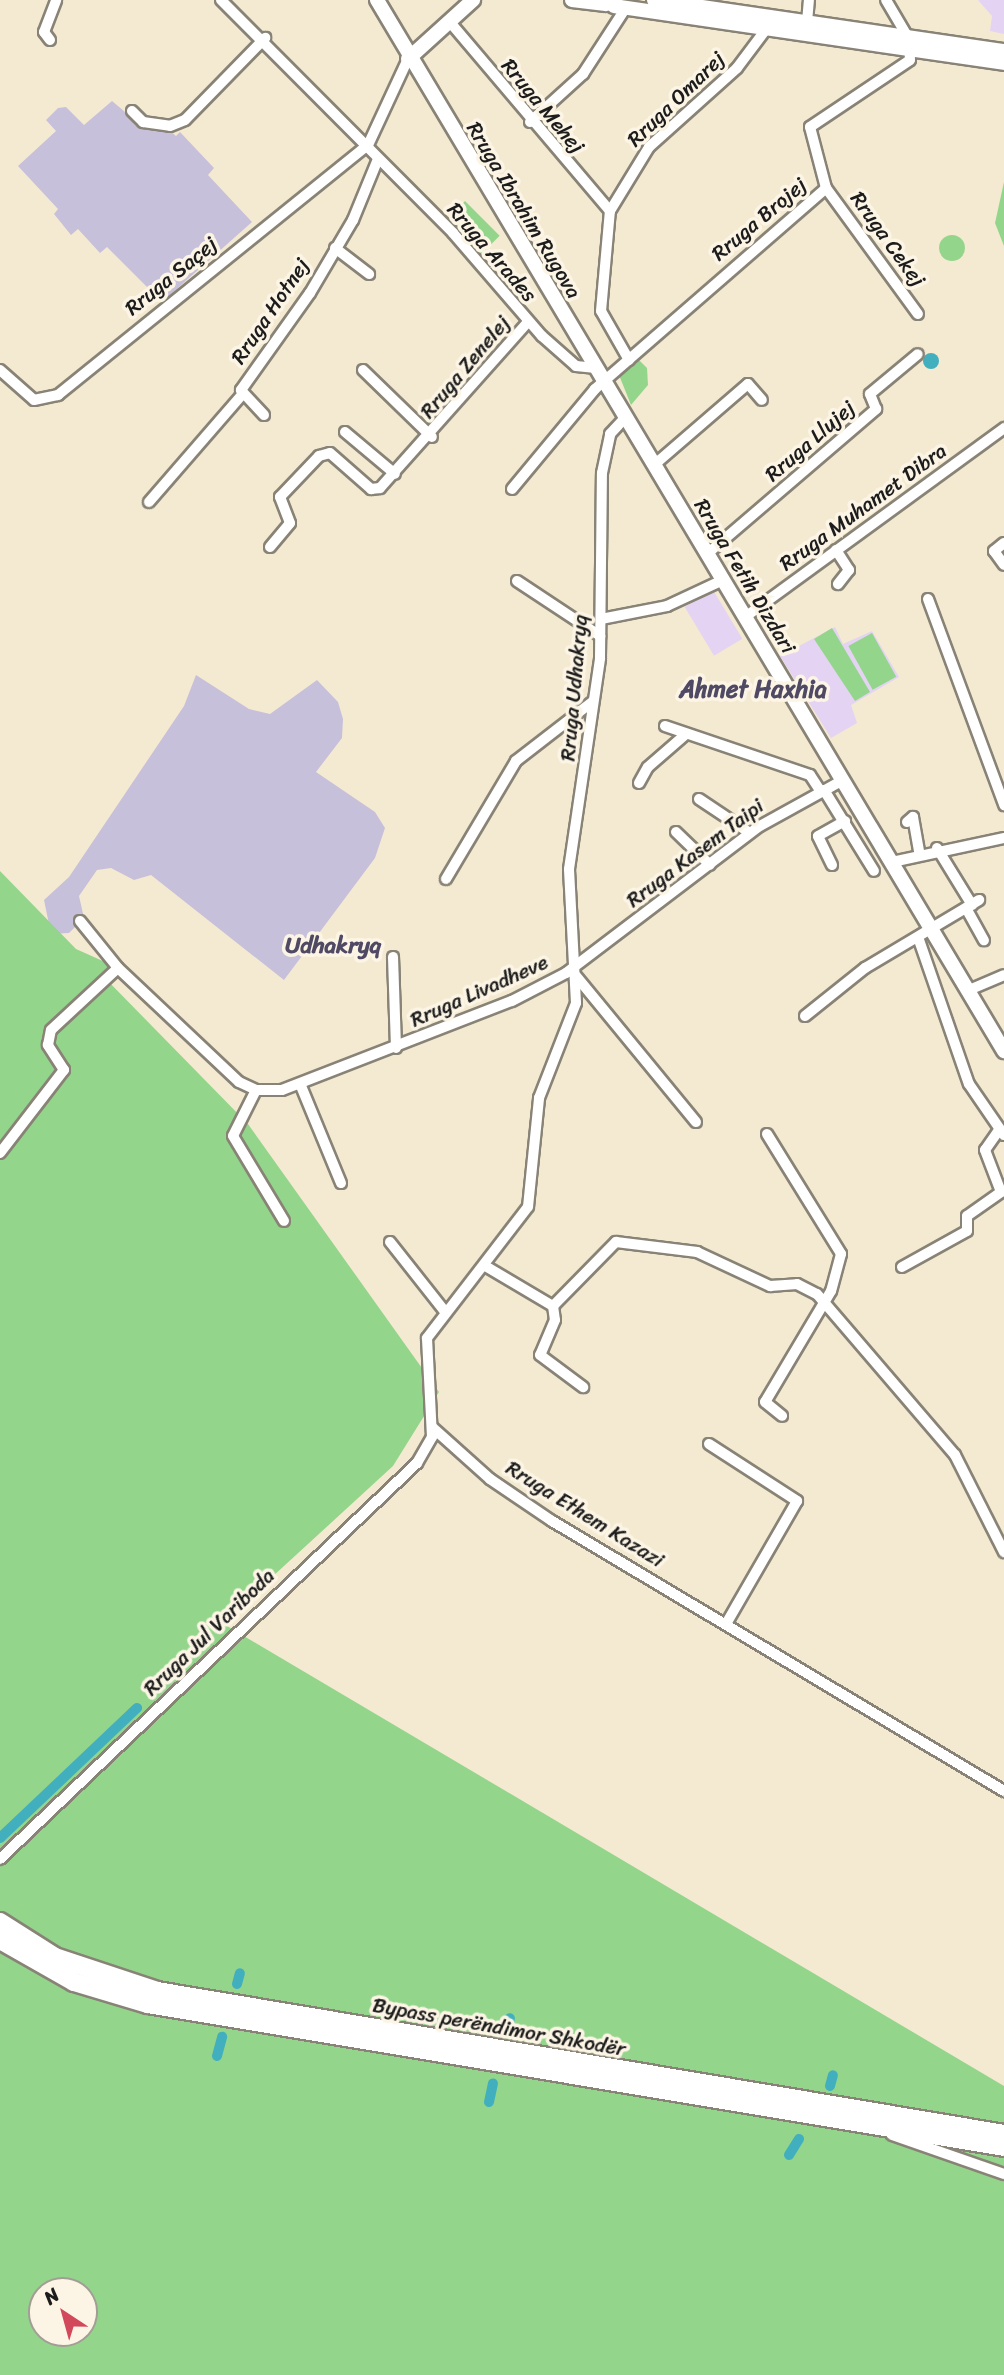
<!DOCTYPE html>
<html>
<head>
<meta charset="utf-8">
<style>
  body { margin:0 }
  #map { position:relative; width:1004px; height:2375px; overflow:hidden; background:#f4ead1; font-family:Sriracha,sans-serif }
  div>[style] { position:absolute }
  .built>* { inset:0; background:#e4d3f2; transform-origin:0 0 }
  .industrial>* { inset:0; background:#c6c0da }
  .green>* { inset:0; background:#94d58c; transform-origin:0 0 }
  .round { border-radius:50% }
  .water>* { inset:0; background:#41afbe }
  .canal>* { height:10px; margin:-5px; padding:0 5px; transform-origin:5px; border-radius:5px; background:#41afbe }
  .roads { filter:drop-shadow(2px 0 #888376) drop-shadow(-2px 0 #888376) drop-shadow(0 2px #888376) drop-shadow(0 -2px #888376) }
  .street>* { height:10px; margin:-5px; padding:0 5px; transform-origin:5px; border-radius:5px; background:#fff }
  .secondary>* { height:14px; margin:-7px; padding:0 7px; transform-origin:7px; border-radius:7px; background:#fff }
  .highway>* { height:18px; margin:-9px; padding:0 9px; transform-origin:9px; border-radius:9px; background:#fff }
  span { translate:-50% -50%; white-space:nowrap; text-align:center; line-height:1.15; -webkit-text-stroke:7px #fcf5e5; paint-order:stroke }
  .street-label { font-size:21px; color:#1c1c1c }
  .neighbourhood-label { font-size:23px; color:#4f4964; font-weight:700 }
  .quarter-label { font-size:24px; color:#4f4964; font-weight:700 }
  .north { position:absolute; left:28px; top:2277px; width:70px; height:70px; box-sizing:border-box; background:#fcf5e5; border:2px solid #a29e95; border-radius:50%; rotate:324deg; font-size:19px; font-weight:700; line-height:28px; text-align:center; color:#1c1c1c }
  .north::after { content:''; display:block; margin:auto; width:24px; height:32px; background:#d1495b; clip-path:polygon(50% 0,100% 100%,50% 72%,0 100%) }
</style>
</head>
<body>
<div id="map">
  <div class="built">
    <i style="clip-path:polygon(978px 0,1004px 0,1004px 34px,990px 31px,992px 16px)"></i>
    <i style="left:713px;top:590px;width:57px;height:33px;rotate:59deg"></i>
    <i style="clip-path:polygon(835px 627px,843px 644px,872px 631px,899px 677px,851px 705px,857px 723px,831px 738px,780px 656px)"></i>
  </div>
  <div class="industrial">
    <i style="clip-path:polygon(112px 101px,143px 127px,168px 129px,176px 136px,180px 132px,214px 168px,208px 175px,252px 222px,162px 302px,107px 247px,100px 253px,78px 229px,71px 235px,54px 214px,58px 209px,18px 166px,56px 131px,46px 120px,58px 108px,66px 107px,84px 125px)"></i>
    <i style="clip-path:polygon(196px 675px,249px 709px,270px 714px,317px 680px,338px 702px,343px 719px,342px 738px,316px 772px,375px 812px,385px 828px,375px 858px,284px 980px,151px 875px,134px 880px,111px 868px,97px 870px,79px 896px,84px 918px,69px 933px,51px 934px,44px 900px,69px 877px,184px 706px)"></i>
  </div>
  <div class="green">
    <i style="clip-path:polygon(1004px 182px,1004px 246px,995px 223px)"></i>
    <i style="left:465px;top:201px;width:49px;height:27px;rotate:45deg"></i>
    <i class="round" style="left:939px;top:235px;width:26px;height:26px"></i>
    <i style="clip-path:polygon(637px 358px,647px 368px,648px 385px,631px 405px,619px 375px)"></i>
    <i style="clip-path:polygon(832px 628px,870px 692px,855px 701px,814px 639px)"></i>
    <i style="left:872px;top:633px;width:50px;height:27px;rotate:61deg"></i>
    <i style="clip-path:polygon(evenodd,0 871px,76px 949px,114px 966px,103px 976px,248px 1124px,439px 1392px,393px 1466px,222px 1623px,1004px 2086px,1004px 2375px,0 2375px,0 871px,42px 2291px,84px 2291px,84px 2333px,42px 2333px,42px 2291px)"></i>
  </div>
  <div class="water">
    <i class="round" style="left:923px;top:353px;width:16px;height:16px"></i>
  </div>
  <div class="canal">
    <i style="left:0;top:1838px;width:189px;rotate:-43.5deg"></i>
    <i style="left:237px;top:1984px;width:11px;rotate:-75deg"></i>
    <i style="left:508px;top:2030px;width:12px;rotate:-81deg"></i>
    <i style="left:217px;top:2056px;width:20px;rotate:-75deg"></i>
    <i style="left:830px;top:2086px;width:11px;rotate:-75deg"></i>
    <i style="left:489px;top:2102px;width:19px;rotate:-78deg"></i>
    <i style="left:789px;top:2155px;width:19px;rotate:-58deg"></i>
  </div>
  <div class="roads">
    <div class="street">
      <i style="left:221px;top:0;width:329px;rotate:45.1deg"></i>
      <i style="left:453px;top:233px;width:136px;rotate:49.2deg"></i>
      <i style="left:542px;top:336px;width:45px;rotate:41.4deg"></i>
      <i style="left:576px;top:366px;width:20px;rotate:6deg"></i>
      <i style="left:449px;top:21px;width:249px;rotate:49.7deg"></i>
      <i style="left:807px;top:22px;width:22px;rotate:-85deg"></i>
      <i style="left:50px;top:40px;width:10px;rotate:-127deg"></i>
      <i style="left:44px;top:32px;width:34px;rotate:-69deg"></i>
      <i style="left:132px;top:111px;width:16px;rotate:45deg"></i>
      <i style="left:143px;top:122px;width:27px;rotate:8deg"></i>
      <i style="left:170px;top:126px;width:16px;rotate:-22deg"></i>
      <i style="left:185px;top:120px;width:115px;rotate:-45.7deg"></i>
      <i style="left:530px;top:122px;width:72px;rotate:-42.2deg"></i>
      <i style="left:583px;top:74px;width:77px;rotate:-57.1deg"></i>
      <i style="left:826px;top:188px;width:63px;rotate:-104.7deg"></i>
      <i style="left:810px;top:127px;width:120px;rotate:-33.8deg"></i>
      <i style="left:910px;top:60px;width:21px;rotate:-93deg"></i>
      <i style="left:909px;top:39px;width:45px;rotate:-120.5deg"></i>
      <i style="left:826px;top:188px;width:156px;rotate:53.9deg"></i>
      <i style="left:335px;top:248px;width:43px;rotate:37.4deg"></i>
      <i style="left:629px;top:360px;width:56px;rotate:-119.7deg"></i>
      <i style="left:601px;top:311px;width:100px;rotate:-84.9deg"></i>
      <i style="left:610px;top:211px;width:75px;rotate:-58.6deg"></i>
      <i style="left:649px;top:147px;width:118px;rotate:-41.9deg"></i>
      <i style="left:737px;top:68px;width:55px;rotate:-53.1deg"></i>
      <i style="left:0;top:370px;width:45px;rotate:41.4deg"></i>
      <i style="left:34px;top:400px;width:25px;rotate:-12deg"></i>
      <i style="left:58px;top:395px;width:398px;rotate:-38.9deg"></i>
      <i style="left:368px;top:145px;width:95px;rotate:-65.1deg"></i>
      <i style="left:363px;top:370px;width:96px;rotate:44.2deg"></i>
      <i style="left:264px;top:415px;width:34px;rotate:-133deg"></i>
      <i style="left:241px;top:390px;width:119px;rotate:-54.6deg"></i>
      <i style="left:310px;top:293px;width:85px;rotate:-59.5deg"></i>
      <i style="left:353px;top:220px;width:66px;rotate:-67.7deg"></i>
      <i style="left:345px;top:432px;width:65px;rotate:40deg"></i>
      <i style="left:654px;top:465px;width:124px;rotate:-40.8deg"></i>
      <i style="left:748px;top:384px;width:21px;rotate:49deg"></i>
      <i style="left:512px;top:489px;width:130px;rotate:-50.3deg"></i>
      <i style="left:595px;top:389px;width:306px;rotate:-41deg"></i>
      <i style="left:149px;top:502px;width:139px;rotate:-49.1deg"></i>
      <i style="left:1004px;top:543px;width:13px;rotate:141deg"></i>
      <i style="left:994px;top:551px;width:17px;rotate:54deg"></i>
      <i style="left:270px;top:547px;width:31px;rotate:-50deg"></i>
      <i style="left:290px;top:523px;width:28px;rotate:-111deg"></i>
      <i style="left:280px;top:497px;width:57px;rotate:-46.4deg"></i>
      <i style="left:319px;top:456px;width:11px;rotate:-15deg"></i>
      <i style="left:330px;top:453px;width:55px;rotate:41.3deg"></i>
      <i style="left:371px;top:489px;width:9px;rotate:-6deg"></i>
      <i style="left:380px;top:488px;width:222px;rotate:-48.3deg"></i>
      <i style="left:836px;top:550px;width:24px;rotate:57deg"></i>
      <i style="left:849px;top:570px;width:18px;rotate:128deg"></i>
      <i style="left:707px;top:554px;width:223px;rotate:-40.6deg"></i>
      <i style="left:876px;top:409px;width:16px;rotate:-112deg"></i>
      <i style="left:870px;top:394px;width:62px;rotate:-39.8deg"></i>
      <i style="left:517px;top:581px;width:100px;rotate:33.5deg"></i>
      <i style="left:928px;top:599px;width:220px;rotate:69.7deg"></i>
      <i style="left:745px;top:617px;width:321px;rotate:-36.1deg"></i>
      <i style="left:601px;top:619px;width:67px;rotate:-11.1deg"></i>
      <i style="left:667px;top:606px;width:62px;rotate:-24.9deg"></i>
      <i style="left:665px;top:726px;width:153px;rotate:18.7deg"></i>
      <i style="left:810px;top:775px;width:20px;rotate:57deg"></i>
      <i style="left:639px;top:783px;width:18px;rotate:-61deg"></i>
      <i style="left:648px;top:767px;width:50px;rotate:-41deg"></i>
      <i style="left:824px;top:790px;width:95px;rotate:58.3deg"></i>
      <i style="left:699px;top:799px;width:61px;rotate:33.7deg"></i>
      <i style="left:907px;top:822px;width:8px;rotate:-40deg"></i>
      <i style="left:913px;top:817px;width:36px;rotate:80deg"></i>
      <i style="left:676px;top:832px;width:47px;rotate:44.1deg"></i>
      <i style="left:937px;top:848px;width:67px;rotate:58.4deg"></i>
      <i style="left:892px;top:862px;width:115px;rotate:-12.1deg"></i>
      <i style="left:832px;top:865px;width:32px;rotate:-116deg"></i>
      <i style="left:818px;top:836px;width:31px;rotate:-29deg"></i>
      <i style="left:446px;top:879px;width:137px;rotate:-59.3deg"></i>
      <i style="left:516px;top:761px;width:96px;rotate:-37.8deg"></i>
      <i style="left:966px;top:908px;width:37px;rotate:61deg"></i>
      <i style="left:80px;top:921px;width:60px;rotate:51deg"></i>
      <i style="left:118px;top:968px;width:166px;rotate:43.3deg"></i>
      <i style="left:239px;top:1082px;width:19px;rotate:25deg"></i>
      <i style="left:256px;top:1090px;width:26px"></i>
      <i style="left:282px;top:1090px;width:247px;rotate:-21.2deg"></i>
      <i style="left:512px;top:1001px;width:61px;rotate:-27.4deg"></i>
      <i style="left:566px;top:973px;width:243px;rotate:-37.2deg"></i>
      <i style="left:760px;top:826px;width:95px;rotate:-29deg"></i>
      <i style="left:919px;top:940px;width:152px;rotate:70.9deg"></i>
      <i style="left:969px;top:1084px;width:62px;rotate:55.5deg"></i>
      <i style="left:393px;top:957px;width:91px;rotate:88.1deg"></i>
      <i style="left:576px;top:976px;width:189px;rotate:50.6deg"></i>
      <i style="left:969px;top:990px;width:38px;rotate:-23deg"></i>
      <i style="left:805px;top:1016px;width:77px;rotate:-38.7deg"></i>
      <i style="left:865px;top:968px;width:133px;rotate:-30.8deg"></i>
      <i style="left:301px;top:1086px;width:105px;rotate:67.6deg"></i>
      <i style="left:256px;top:1090px;width:51px;rotate:116.6deg"></i>
      <i style="left:233px;top:1136px;width:99px;rotate:59deg"></i>
      <i style="left:767px;top:1134px;width:141px;rotate:58.3deg"></i>
      <i style="left:841px;top:1254px;width:38px;rotate:105deg"></i>
      <i style="left:831px;top:1291px;width:129px;rotate:120.7deg"></i>
      <i style="left:765px;top:1402px;width:22px;rotate:39deg"></i>
      <i style="left:0;top:1153px;width:105px;rotate:-52.4deg"></i>
      <i style="left:64px;top:1070px;width:30px;rotate:-123deg"></i>
      <i style="left:48px;top:1045px;width:15px;rotate:-79deg"></i>
      <i style="left:51px;top:1030px;width:91px;rotate:-42.8deg"></i>
      <i style="left:390px;top:1242px;width:90px;rotate:51.7deg"></i>
      <i style="left:487px;top:1267px;width:77px;rotate:30.6deg"></i>
      <i style="left:553px;top:1306px;width:90px;rotate:-45.5deg"></i>
      <i style="left:616px;top:1242px;width:82px;rotate:7deg"></i>
      <i style="left:697px;top:1252px;width:81px;rotate:25deg"></i>
      <i style="left:770px;top:1286px;width:27px;rotate:-4deg"></i>
      <i style="left:797px;top:1284px;width:22px;rotate:27deg"></i>
      <i style="left:817px;top:1294px;width:212px;rotate:49.4deg"></i>
      <i style="left:955px;top:1455px;width:109px;rotate:63.2deg"></i>
      <i style="left:902px;top:1267px;width:74px;rotate:-29deg"></i>
      <i style="left:967px;top:1231px;width:15px;rotate:-90deg"></i>
      <i style="left:967px;top:1216px;width:42px;rotate:-35.2deg"></i>
      <i style="left:1001px;top:1192px;width:45px;rotate:-110.9deg"></i>
      <i style="left:985px;top:1150px;width:24px;rotate:-55deg"></i>
      <i style="left:553px;top:1306px;width:14px;rotate:82deg"></i>
      <i style="left:555px;top:1320px;width:38px;rotate:113deg"></i>
      <i style="left:540px;top:1355px;width:54px;rotate:36.7deg"></i>
      <i style="left:432px;top:1427px;width:78px;rotate:41.9deg"></i>
      <i style="left:490px;top:1479px;width:75px;rotate:34.1deg"></i>
      <i style="left:552px;top:1521px;width:527px;rotate:30.85deg"></i>
      <i style="left:709px;top:1444px;width:105px;rotate:32.9deg"></i>
      <i style="left:797px;top:1501px;width:140px;rotate:120deg"></i>
      <i style="left:0;top:1859px;width:575px;rotate:-43.52deg"></i>
      <i style="left:417px;top:1463px;width:30px;rotate:-60deg"></i>
      <i style="left:432px;top:1437px;width:99px;rotate:-92.9deg"></i>
      <i style="left:427px;top:1338px;width:165px;rotate:-52.4deg"></i>
      <i style="left:528px;top:1207px;width:110px;rotate:-84.2deg"></i>
      <i style="left:539px;top:1098px;width:102px;rotate:-68.7deg"></i>
      <i style="left:576px;top:1003px;width:134px;rotate:-93deg"></i>
      <i style="left:569px;top:869px;width:213px;rotate:-81.6deg"></i>
      <i style="left:600px;top:658px;width:185px;rotate:-89.4deg"></i>
      <i style="left:602px;top:473px;width:40px;rotate:-78deg"></i>
      <i style="left:610px;top:434px;width:22px;rotate:-47deg"></i>
      <i style="left:892px;top:2135px;width:119px;rotate:19.2deg"></i>
    </div>
    <div class="secondary">
      <i style="left:377px;top:0;width:1224px;rotate:59.18deg"></i>
      <i style="left:572px;top:0;width:34px;rotate:7deg"></i>
      <i style="left:654px;top:0;width:354px;rotate:8.3deg"></i>
      <i style="left:614px;top:6px;width:394px;rotate:8.3deg"></i>
      <i style="left:408px;top:59px;width:88px;rotate:-42.2deg"></i>
    </div>
    <div class="highway">
      <i style="left:0;top:1922px;width:65px;rotate:32.5deg"></i>
      <i style="left:55px;top:1957px;width:108px;rotate:18.4deg"></i>
      <i style="left:157px;top:1991px;width:859px;rotate:9.58deg"></i>
      <i style="left:0;top:1940px;width:85px;rotate:29.6deg"></i>
      <i style="left:74px;top:1982px;width:77px;rotate:16.6deg"></i>
      <i style="left:148px;top:2004px;width:868px;rotate:9.48deg"></i>
    </div>
  </div>
  <div class="street-label">
    <span style="left:676px;top:99px;rotate:-44deg">Rruga Omarej</span>
    <span style="left:543px;top:106px;rotate:50deg">Rruga Mehej</span>
    <span style="left:524px;top:210px;rotate:59deg">Rruga Ibrahim Rugova</span>
    <span style="left:759px;top:219px;rotate:-40deg">Rruga Brojej</span>
    <span style="left:888px;top:239px;rotate:54deg">Rruga Cekej</span>
    <span style="left:492px;top:252px;rotate:49deg">Rruga Arades</span>
    <span style="left:171px;top:276px;rotate:-39deg">Rruga Saçej</span>
    <span style="left:270px;top:311px;rotate:-56deg">Rruga Hotnej</span>
    <span style="left:465px;top:367px;rotate:-50deg">Rruga Zenelej</span>
    <span style="left:810px;top:441px;rotate:-41deg">Rruga Llujej</span>
    <span style="left:863px;top:507px;rotate:-36deg">Rruga Muhamet Dibra</span>
    <span style="left:745px;top:576px;rotate:59deg">Rruga Fetih Dizdari</span>
    <span style="left:574px;top:688px;rotate:-85deg">Rruga Udhakryq</span>
    <span style="left:695px;top:853px;rotate:-37deg">Rruga Kasem Taipi</span>
    <span style="left:479px;top:991px;rotate:-24deg">Rruga Livadheve</span>
    <span style="left:585px;top:1514px;rotate:32deg">Rruga Ethem Kazazi</span>
    <span style="left:209px;top:1632px;rotate:-44deg">Rruga Jul Variboda</span>
    <span style="left:499px;top:2027px;rotate:10deg">Bypass perëndimor Shkodër</span>
  </div>
  <div class="neighbourhood-label">
    <span style="left:333px;top:946px">Udhakryq</span>
  </div>
  <div class="quarter-label">
    <span style="left:753px;top:690px">Ahmet Haxhia</span>
  </div>
  <div class="north">N</div>
</div>
</body>
</html>
